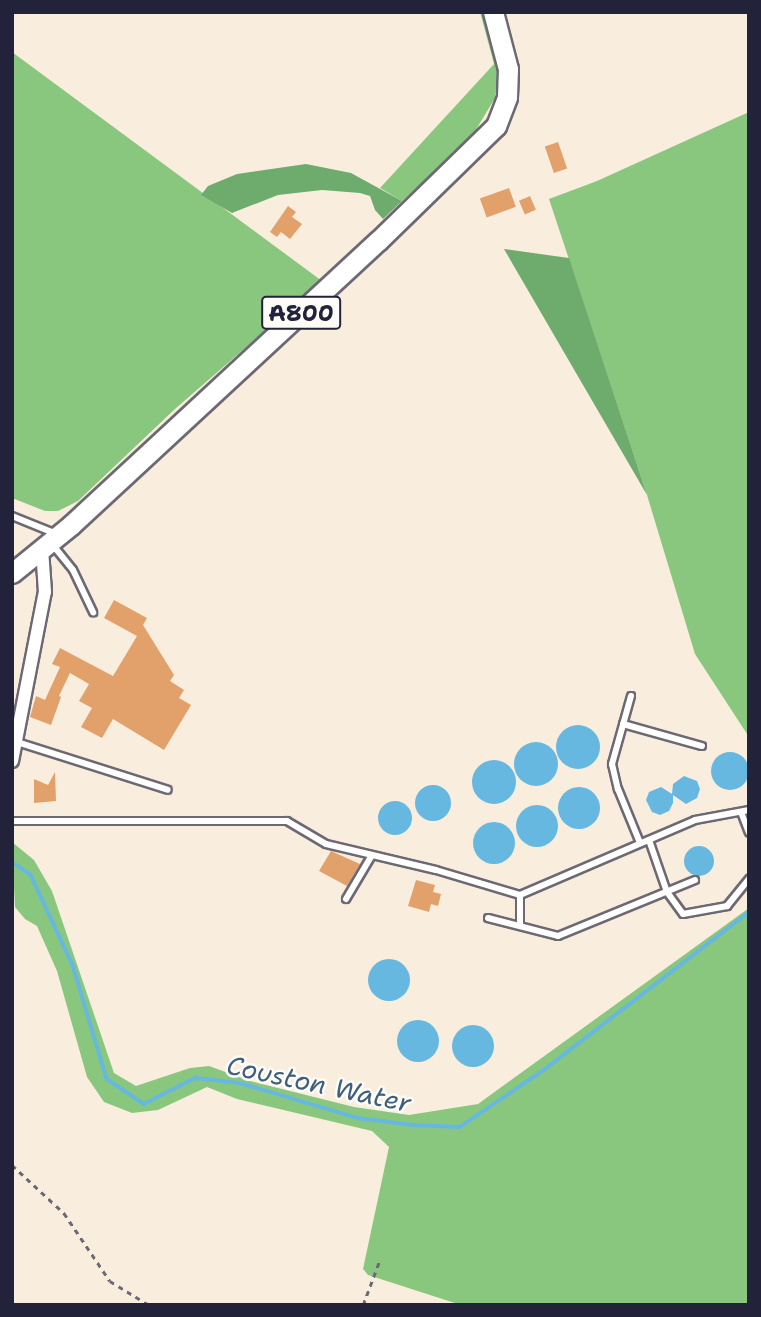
<!DOCTYPE html>
<html>
<head>
<meta charset="utf-8">
<style>
  body { margin:0 }
  #map { position:relative; width:761px; height:1317px; overflow:hidden; background:#f9eede; font-family:"Shantell Sans",sans-serif }
  div>[style] { position:absolute }
  .green>* { inset:0; background:#89c77e }
  .forest>* { inset:0; background:#6eac6d }
  .water>* { inset:0; background:#66b8e1 }
  .round { border-radius:50% }
  .stream>* { height:3.5px; margin:-1.75px; padding:0 1.75px; transform-origin:1.75px; border-radius:1.75px; background:#66b8e1 }
  .building>* { inset:0; background:#e2a16b; transform-origin:0 0 }
  .path>* { height:2.5px; margin-top:-1.25px; transform-origin:0; background:repeating-linear-gradient(90deg,#6d6974 0 5px,transparent 0 10px) }
  .roads { filter:drop-shadow(2px 0 #6d6974) drop-shadow(-2px 0 #6d6974) drop-shadow(0 2px #6d6974) drop-shadow(0 -2px #6d6974) }
  .service>* { height:6px; margin:-3px; padding:0 3px; transform-origin:3px; border-radius:3px; background:#fff }
  .minor>* { height:12px; margin:-6px; padding:0 6px; transform-origin:6px; border-radius:6px; background:#fff }
  .primary>* { height:19px; margin:-9.5px; padding:0 9.5px; transform-origin:9.5px; border-radius:9.5px; background:#fff }
  span { translate:-50% -50%; white-space:nowrap; text-align:center; line-height:1.15; -webkit-text-stroke:5px #fdfcf7; paint-order:stroke }
  .shield-label span { padding:2px 5px; background:#fdfcf7; border:2px solid; border-radius:5px; -webkit-text-stroke-width:0 }
  .shield-label { font-size:23px; color:#22223b; font-weight:700 }
  .water-label { font-size:26px; color:#3d5e7d; font-style:italic }
  .frame { position:absolute; inset:0; border:14px solid #22223b; pointer-events:none }
</style>
</head>
<body>
<div id="map">
  <div class="green">
    <i style="clip-path:polygon(480px 12px,486px 12px,494px 44px,499px 75px,495px 98px,471px 138px,402px 201px,380px 188px,494px 64px)"></i>
    <i style="clip-path:polygon(12px 52px,322px 281px,175px 409px,78px 501px,58px 511px,45px 511px,12px 498px)"></i>
    <i style="clip-path:polygon(749px 112px,749px 737px,695px 654px,647px 495px,549px 199px,597px 181px)"></i>
    <i style="clip-path:polygon(12px 842px,34px 860px,52px 891px,114px 1073px,136px 1086px,190px 1068px,209px 1066px,250px 1081px,354px 1107px,409px 1115px,478px 1104px,749px 908px,749px 1305px,461px 1305px,368px 1275px,363px 1269px,389px 1147px,372px 1131px,237px 1099px,207px 1087px,158px 1110px,132px 1113px,104px 1102px,87px 1077px,57px 971px,37px 926px,25px 919px,15px 907px)"></i>
  </div>
  <div class="forest">
    <i style="clip-path:polygon(306px 164px,351px 173px,402px 201px,383px 219px,375px 210px,370px 196px,360px 193px,322px 190px,278px 195px,232px 213px,201px 195px,208px 186px,237px 174px)"></i>
    <i style="clip-path:polygon(504px 249px,569px 258px,647px 495px)"></i>
  </div>
  <div class="water">
    <i class="round" style="left:556px;top:725px;width:44px;height:44px"></i>
    <i class="round" style="left:514px;top:742px;width:44px;height:44px"></i>
    <i class="round" style="left:711px;top:752px;width:38px;height:38px"></i>
    <i class="round" style="left:472px;top:760px;width:44px;height:44px"></i>
    <i style="clip-path:polygon(684px 776px,697px 781px,700px 789px,697px 798px,686px 804px,673px 795px,673px 803px,669px 811px,660px 815px,652px 812px,646px 800px,649px 792px,661px 787px,672px 794px,673px 784px)"></i>
    <i class="round" style="left:415px;top:785px;width:36px;height:36px"></i>
    <i class="round" style="left:558px;top:787px;width:42px;height:42px"></i>
    <i class="round" style="left:378px;top:801px;width:34px;height:34px"></i>
    <i class="round" style="left:516px;top:805px;width:42px;height:42px"></i>
    <i class="round" style="left:473px;top:822px;width:42px;height:42px"></i>
    <i class="round" style="left:684px;top:846px;width:30px;height:30px"></i>
    <i class="round" style="left:368px;top:959px;width:42px;height:42px"></i>
    <i class="round" style="left:397px;top:1020px;width:42px;height:42px"></i>
    <i class="round" style="left:452px;top:1025px;width:42px;height:42px"></i>
  </div>
  <div class="stream">
    <i style="left:12px;top:862px;width:23px;rotate:34deg"></i>
    <i style="left:31px;top:875px;width:99px;rotate:65deg"></i>
    <i style="left:73px;top:965px;width:119px;rotate:73.4deg"></i>
    <i style="left:107px;top:1079px;width:45px;rotate:34deg"></i>
    <i style="left:144px;top:1104px;width:57px;rotate:-27deg"></i>
    <i style="left:195px;top:1078px;width:45px;rotate:6.3deg"></i>
    <i style="left:240px;top:1083px;width:123px;rotate:16.5deg"></i>
    <i style="left:358px;top:1118px;width:55px;rotate:7.3deg"></i>
    <i style="left:413px;top:1125px;width:47px;rotate:2.4deg"></i>
    <i style="left:460px;top:1127px;width:102px;rotate:-34.2deg"></i>
    <i style="left:544px;top:1070px;width:259px;rotate:-37.6deg"></i>
  </div>
  <div class="building">
    <i style="left:558px;top:142px;width:28px;height:14px;rotate:71deg"></i>
    <i style="left:509px;top:188px;width:20px;height:31px;rotate:70deg"></i>
    <i style="left:530px;top:196px;width:15px;height:12px;rotate:67deg"></i>
    <i style="clip-path:polygon(288px 206px,296px 212px,292px 217px,302px 224px,290px 239px,281px 232px,277px 237px,270px 232px)"></i>
    <i style="clip-path:polygon(114px 600px,147px 618px,143px 625px,174px 675px,170px 681px,184px 690px,179px 698px,191px 705px,164px 750px,113px 719px,102px 738px,81px 727px,92px 708px,79px 701px,89px 684px,70px 673px,59px 696px,61px 697px,51px 725px,30px 717px,36px 696px,45px 700px,60px 667px,52px 664px,60px 648px,113px 676px,137px 636px,104px 618px)"></i>
    <i style="clip-path:polygon(55px 772px,56px 801px,34px 803px,34px 779px,48px 785px)"></i>
    <i style="clip-path:polygon(331px 851px,360px 864px,347px 886px,319px 871px)"></i>
    <i style="clip-path:polygon(416px 880px,435px 885px,433px 892px,441px 894px,438px 906px,431px 904px,429px 912px,408px 906px)"></i>
  </div>
  <div class="path">
    <i style="left:12px;top:1165px;width:71px;rotate:42.7deg"></i>
    <i style="left:64px;top:1213px;width:82px;rotate:55.9deg"></i>
    <i style="left:110px;top:1281px;width:46px;rotate:31.6deg"></i>
    <i style="left:363px;top:1305px;width:46px;rotate:-69.6deg"></i>
  </div>
  <div class="roads">
    <div class="service">
      <i style="left:12px;top:516px;width:45px;rotate:22deg"></i>
      <i style="left:52px;top:544px;width:33px;rotate:51deg"></i>
      <i style="left:73px;top:570px;width:47px;rotate:64.5deg"></i>
      <i style="left:631px;top:696px;width:71px;rotate:105.6deg"></i>
      <i style="left:612px;top:764px;width:26px;rotate:77deg"></i>
      <i style="left:618px;top:789px;width:58px;rotate:67.8deg"></i>
      <i style="left:623px;top:724px;width:82px;rotate:15.6deg"></i>
      <i style="left:17px;top:742px;width:158px;rotate:17.6deg"></i>
      <i style="left:741px;top:812px;width:22px;rotate:69deg"></i>
      <i style="left:12px;top:821px;width:275px"></i>
      <i style="left:287px;top:821px;width:45px;rotate:30.5deg"></i>
      <i style="left:326px;top:844px;width:113px;rotate:13.3deg"></i>
      <i style="left:436px;top:870px;width:88px;rotate:16.6deg"></i>
      <i style="left:520px;top:895px;width:190px;rotate:-23.2deg"></i>
      <i style="left:695px;top:820px;width:55px;rotate:-10.5deg"></i>
      <i style="left:649px;top:840px;width:55px;rotate:70.9deg"></i>
      <i style="left:667px;top:892px;width:27px;rotate:54deg"></i>
      <i style="left:683px;top:914px;width:45px;rotate:-10.3deg"></i>
      <i style="left:727px;top:906px;width:35px;rotate:-51deg"></i>
      <i style="left:520px;top:895px;width:31px;rotate:90deg"></i>
      <i style="left:346px;top:899px;width:51px;rotate:-59.4deg"></i>
      <i style="left:488px;top:918px;width:72px;rotate:14.4deg"></i>
      <i style="left:558px;top:936px;width:148px;rotate:-22.2deg"></i>
    </div>
    <div class="minor">
      <i style="left:12px;top:761px;width:172px;rotate:-79deg"></i>
      <i style="left:45px;top:592px;width:43px;rotate:-94deg"></i>
    </div>
    <div class="primary">
      <i style="left:12px;top:573px;width:76px;rotate:-39.1deg"></i>
      <i style="left:71px;top:525px;width:418px;rotate:-42.8deg"></i>
      <i style="left:378px;top:241px;width:165px;rotate:-44.3deg"></i>
      <i style="left:496px;top:126px;width:31px;rotate:-69deg"></i>
      <i style="left:507px;top:97px;width:28px;rotate:-88deg"></i>
      <i style="left:508px;top:69px;width:59px;rotate:-104.7deg"></i>
    </div>
  </div>
  <div class="shield-label">
    <span style="left:301px;top:313px">A800</span>
  </div>
  <div class="water-label">
    <span style="left:319px;top:1084px;rotate:12deg">Couston Water</span>
  </div>
  <div class="frame"></div>
</div>
</body>
</html>
